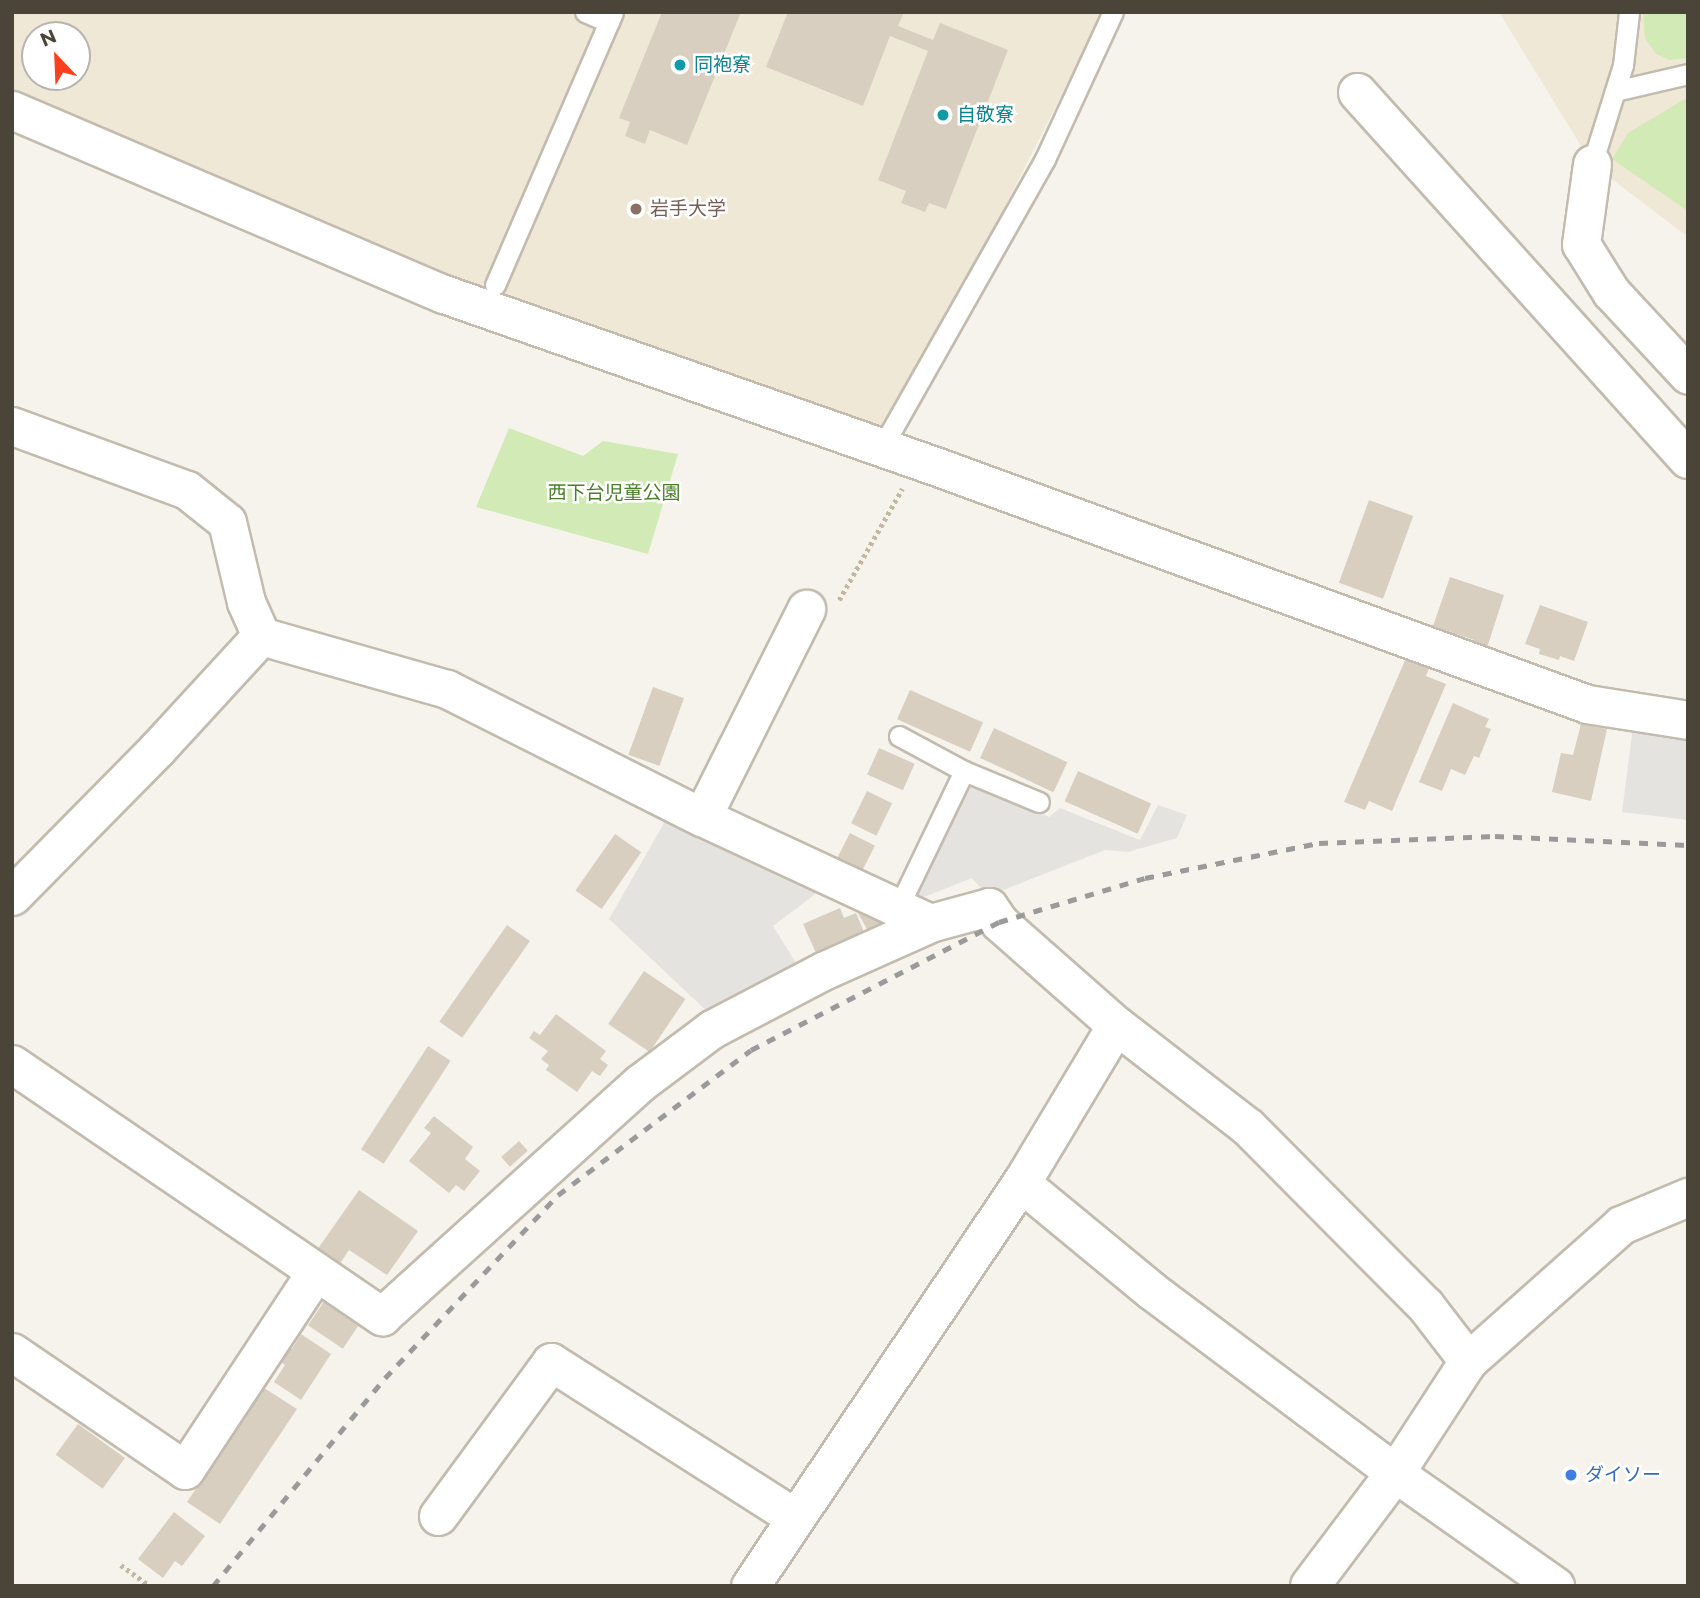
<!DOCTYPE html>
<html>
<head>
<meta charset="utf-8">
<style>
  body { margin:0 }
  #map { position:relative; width:1700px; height:1598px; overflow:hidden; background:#f6f3ec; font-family:Montserrat,"Noto Sans JP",sans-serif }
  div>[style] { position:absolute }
  .education>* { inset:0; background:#efe8d6 }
  .green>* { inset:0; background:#d2eab5 }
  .parking>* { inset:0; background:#e5e3e0 }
  .building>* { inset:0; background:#d8cfc1; transform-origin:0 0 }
  .path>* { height:4.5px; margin-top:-2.25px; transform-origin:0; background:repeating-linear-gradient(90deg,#c4b79f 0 3.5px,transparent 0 7px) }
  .roads { filter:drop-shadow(2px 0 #c2bbae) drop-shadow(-2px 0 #c2bbae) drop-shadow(0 2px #c2bbae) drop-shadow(0 -2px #c2bbae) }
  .service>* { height:19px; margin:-9.5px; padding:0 9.5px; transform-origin:9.5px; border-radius:9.5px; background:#fff }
  .minor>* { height:37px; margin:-18.5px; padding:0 18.5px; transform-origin:18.5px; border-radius:18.5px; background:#fff }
  .tertiary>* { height:38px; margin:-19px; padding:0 19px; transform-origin:19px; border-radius:19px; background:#fff }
  .rail>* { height:5px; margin-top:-2.5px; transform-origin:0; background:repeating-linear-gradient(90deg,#9a9a9a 0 9px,transparent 0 18px) }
  .dots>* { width:19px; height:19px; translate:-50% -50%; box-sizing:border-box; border:4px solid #fff; border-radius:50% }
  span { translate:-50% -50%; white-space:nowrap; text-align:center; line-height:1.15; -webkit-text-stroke:5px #fff; paint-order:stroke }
  .culture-label { font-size:19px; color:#0d838f }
  .left { translate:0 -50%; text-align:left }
  .education-label { font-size:19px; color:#785e54 }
  .park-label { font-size:19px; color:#4a7f2a }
  .shop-label { font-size:19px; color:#366cbe }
  .frame { position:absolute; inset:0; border:14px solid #4b4439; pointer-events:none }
  .north { position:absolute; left:21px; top:21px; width:70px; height:70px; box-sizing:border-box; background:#fff; border:2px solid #b7b4b0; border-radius:50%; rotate:337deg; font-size:19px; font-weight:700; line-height:28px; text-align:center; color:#4b4439 }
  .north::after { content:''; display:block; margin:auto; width:24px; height:32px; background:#fc3f1d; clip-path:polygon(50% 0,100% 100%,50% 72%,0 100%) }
</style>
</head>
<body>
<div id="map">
  <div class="education">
    <i style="clip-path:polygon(evenodd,12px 12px,1104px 12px,881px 449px,525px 323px,12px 95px,12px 12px,35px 35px,77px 35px,77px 77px,35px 77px,35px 35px)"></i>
    <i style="clip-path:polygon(1499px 12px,1688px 12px,1688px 237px,1592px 164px)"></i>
  </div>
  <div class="green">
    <i style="clip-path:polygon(1643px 12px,1688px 12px,1688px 58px,1670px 60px,1656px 54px,1645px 38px)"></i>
    <i style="clip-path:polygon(1688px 97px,1688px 211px,1612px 159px,1628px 133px)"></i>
    <i style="clip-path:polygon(509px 428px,583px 456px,603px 441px,678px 454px,648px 554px,476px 507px)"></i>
  </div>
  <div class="parking">
    <i style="clip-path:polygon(1633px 727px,1688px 732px,1688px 820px,1622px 812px)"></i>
    <i style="clip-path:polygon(979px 784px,1049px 817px,1060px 808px,1140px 840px,1158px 805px,1187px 815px,1177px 838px,1128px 852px,1105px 850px,988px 896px,972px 878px,919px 899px,917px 889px,966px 790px)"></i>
    <i style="clip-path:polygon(667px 818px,821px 890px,773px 926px,796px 963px,711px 1015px,609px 919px)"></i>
  </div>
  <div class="building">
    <i style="clip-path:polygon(662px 12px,741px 12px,687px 145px,650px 130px,645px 144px,625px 136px,630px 122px,619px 118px)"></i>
    <i style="clip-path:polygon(788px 12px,904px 12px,898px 26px,933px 40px,940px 23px,1008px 50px,946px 209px,929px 203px,925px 212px,901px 203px,906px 191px,878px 180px,928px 51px,890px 36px,863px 106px,766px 67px)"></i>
    <i style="left:1369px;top:500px;width:47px;height:88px;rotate:20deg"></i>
    <i style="clip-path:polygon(1450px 577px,1504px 595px,1486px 651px,1471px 646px,1474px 640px,1433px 626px)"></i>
    <i style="clip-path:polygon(1540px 605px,1588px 622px,1574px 661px,1560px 656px,1559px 660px,1539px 654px,1540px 649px,1525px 644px)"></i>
    <i style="clip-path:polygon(1406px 658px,1429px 668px,1426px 676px,1446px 684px,1392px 811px,1369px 801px,1365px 810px,1344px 802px)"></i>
    <i style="left:653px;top:687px;width:33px;height:72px;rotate:20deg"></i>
    <i style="left:910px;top:690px;width:80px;height:32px;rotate:24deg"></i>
    <i style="clip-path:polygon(1453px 703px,1489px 719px,1485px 727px,1491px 729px,1479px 758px,1474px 756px,1465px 775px,1451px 769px,1442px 791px,1419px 782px)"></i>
    <i style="clip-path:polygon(1581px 724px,1607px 729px,1591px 801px,1552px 792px,1561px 753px,1573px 755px)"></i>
    <i style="left:994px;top:728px;width:81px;height:33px;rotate:25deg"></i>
    <i style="left:879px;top:748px;width:39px;height:29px;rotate:24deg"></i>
    <i style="left:1078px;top:771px;width:80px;height:33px;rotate:24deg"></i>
    <i style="left:867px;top:791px;width:28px;height:36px;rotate:26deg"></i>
    <i style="left:850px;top:833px;width:28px;height:31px;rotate:27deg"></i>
    <i style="left:615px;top:834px;width:32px;height:69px;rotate:35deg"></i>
    <i style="clip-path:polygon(840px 908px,844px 918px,856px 913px,864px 932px,816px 953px,803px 924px)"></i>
    <i style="clip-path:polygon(865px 910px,887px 923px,868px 931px,858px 913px)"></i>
    <i style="left:507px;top:925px;width:28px;height:118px;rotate:35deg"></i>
    <i style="left:644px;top:971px;width:50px;height:64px;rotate:34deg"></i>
    <i style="clip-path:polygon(556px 1014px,606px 1051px,600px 1059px,608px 1065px,600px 1076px,592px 1071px,577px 1092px,546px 1070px,549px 1065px,541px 1059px,548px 1051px,529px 1038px,534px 1031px,540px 1035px)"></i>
    <i style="left:428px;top:1046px;width:27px;height:123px;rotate:33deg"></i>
    <i style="clip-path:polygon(434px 1116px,473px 1147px,465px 1159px,480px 1171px,464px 1191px,456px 1185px,449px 1193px,409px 1161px,431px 1133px,424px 1128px)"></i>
    <i style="left:519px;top:1141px;width:13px;height:24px;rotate:48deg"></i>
    <i style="clip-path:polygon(359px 1190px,418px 1231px,387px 1275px,349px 1250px,339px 1265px,317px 1250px)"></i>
    <i style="left:327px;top:1297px;width:42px;height:34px;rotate:34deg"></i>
    <i style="clip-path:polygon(301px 1334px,331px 1354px,301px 1400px,274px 1382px,285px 1365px,277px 1359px,287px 1345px,292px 1349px)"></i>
    <i style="clip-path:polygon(258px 1384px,297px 1409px,220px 1524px,187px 1502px,223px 1448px,218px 1444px)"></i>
    <i style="left:78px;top:1424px;width:58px;height:38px;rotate:36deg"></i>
    <i style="clip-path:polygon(174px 1512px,205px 1536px,182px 1566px,175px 1561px,163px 1578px,138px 1559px)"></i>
  </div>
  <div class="path">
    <i style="left:839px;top:600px;width:128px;rotate:-60.4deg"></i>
    <i style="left:121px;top:1565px;width:36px;rotate:36deg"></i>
  </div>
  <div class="roads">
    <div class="service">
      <i style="left:585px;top:12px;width:26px;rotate:23deg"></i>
      <i style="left:1615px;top:91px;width:75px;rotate:-13.1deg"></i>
      <i style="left:1592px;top:164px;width:104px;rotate:-72.6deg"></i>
      <i style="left:1623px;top:65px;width:53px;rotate:-83.5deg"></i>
      <i style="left:495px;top:285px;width:297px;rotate:-66.6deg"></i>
      <i style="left:881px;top:449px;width:333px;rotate:-60.5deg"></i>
      <i style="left:1045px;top:159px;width:162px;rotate:-65.2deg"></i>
      <i style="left:899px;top:736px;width:74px;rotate:28.3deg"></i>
      <i style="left:964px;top:771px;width:81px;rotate:22.5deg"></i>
      <i style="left:898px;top:908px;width:152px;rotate:-64.3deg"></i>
    </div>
    <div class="minor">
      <i style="left:1357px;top:92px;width:494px;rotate:48deg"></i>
      <i style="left:12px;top:110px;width:470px;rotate:23.1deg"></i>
      <i style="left:444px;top:294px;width:520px;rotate:19.31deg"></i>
      <i style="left:935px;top:466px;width:694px;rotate:20.05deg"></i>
      <i style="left:1587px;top:704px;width:102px;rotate:9deg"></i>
      <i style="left:1592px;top:164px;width:81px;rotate:97.8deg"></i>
      <i style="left:1581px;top:244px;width:57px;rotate:58deg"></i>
      <i style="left:1611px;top:292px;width:113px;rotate:47.1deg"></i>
      <i style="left:12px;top:426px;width:186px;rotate:20.1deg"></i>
      <i style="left:187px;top:490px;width:51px;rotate:38.7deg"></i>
      <i style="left:227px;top:522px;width:82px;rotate:76.6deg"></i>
      <i style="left:246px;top:602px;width:37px;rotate:66deg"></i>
      <i style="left:261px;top:636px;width:193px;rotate:15.9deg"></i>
      <i style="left:447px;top:689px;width:285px;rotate:26.7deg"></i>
      <i style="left:702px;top:817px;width:251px;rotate:24.9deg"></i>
      <i style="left:930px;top:923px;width:61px;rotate:-15.2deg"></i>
      <i style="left:989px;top:907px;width:18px;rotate:56deg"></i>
      <i style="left:999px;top:922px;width:156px;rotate:41.4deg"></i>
      <i style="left:1116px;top:1025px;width:167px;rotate:37.7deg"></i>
      <i style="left:1248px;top:1127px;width:251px;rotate:45.2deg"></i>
      <i style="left:1425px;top:1305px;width:71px;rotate:52.5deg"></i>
      <i style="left:1468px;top:1361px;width:134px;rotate:123.1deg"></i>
      <i style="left:702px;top:817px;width:233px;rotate:-63.4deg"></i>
      <i style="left:12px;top:896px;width:206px;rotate:-45.4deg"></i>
      <i style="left:157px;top:749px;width:154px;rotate:-47.4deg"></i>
      <i style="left:1116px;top:1025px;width:184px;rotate:121deg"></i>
      <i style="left:1021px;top:1183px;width:170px;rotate:39.5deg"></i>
      <i style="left:1152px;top:1291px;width:304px;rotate:36.8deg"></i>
      <i style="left:1395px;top:1473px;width:196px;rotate:35.2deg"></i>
      <i style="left:12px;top:1064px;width:448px;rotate:34.3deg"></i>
      <i style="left:382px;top:1316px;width:348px;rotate:-42.1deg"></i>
      <i style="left:640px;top:1083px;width:90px;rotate:-36.9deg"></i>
      <i style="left:712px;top:1029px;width:127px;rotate:-27.6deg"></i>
      <i style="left:825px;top:970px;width:115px;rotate:-24.1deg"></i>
      <i style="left:12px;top:1352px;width:209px;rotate:34.3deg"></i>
      <i style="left:185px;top:1470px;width:236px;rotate:-56.6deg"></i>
      <i style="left:1468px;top:1361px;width:205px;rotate:-41.6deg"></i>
      <i style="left:1621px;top:1225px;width:73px;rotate:-22.7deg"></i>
      <i style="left:438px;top:1516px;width:191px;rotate:-53.7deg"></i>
      <i style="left:551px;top:1362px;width:290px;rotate:32.5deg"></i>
      <i style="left:750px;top:1586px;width:486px;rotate:-56.1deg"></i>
    </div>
    <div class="tertiary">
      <i style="left:1310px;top:1586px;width:141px;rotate:-53deg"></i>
    </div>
  </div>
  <div class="rail">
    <i style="left:213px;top:1586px;width:270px;rotate:-50.4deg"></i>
    <i style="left:385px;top:1378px;width:252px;rotate:-46.6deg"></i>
    <i style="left:558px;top:1195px;width:241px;rotate:-36.9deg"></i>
    <i style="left:751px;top:1050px;width:279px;rotate:-27.3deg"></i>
    <i style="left:999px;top:922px;width:152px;rotate:-16.8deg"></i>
    <i style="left:1145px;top:878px;width:177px;rotate:-11.4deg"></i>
    <i style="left:1319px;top:843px;width:176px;rotate:-2.3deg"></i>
    <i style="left:1495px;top:836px;width:193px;rotate:2.7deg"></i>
  </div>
  <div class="dots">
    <i style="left:680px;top:65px;background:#0f9aa8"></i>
    <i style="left:943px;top:115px;background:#0f9aa8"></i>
    <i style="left:636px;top:209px;background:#8d6e63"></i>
    <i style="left:1571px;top:1475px;background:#3f7fe0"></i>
  </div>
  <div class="culture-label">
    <span class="left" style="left:694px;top:65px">同袍寮</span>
    <span class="left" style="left:957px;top:115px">自敬寮</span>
  </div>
  <div class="education-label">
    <span class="left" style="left:650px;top:209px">岩手大学</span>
  </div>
  <div class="park-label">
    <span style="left:614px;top:493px">西下台児童公園</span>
  </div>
  <div class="shop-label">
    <span class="left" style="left:1585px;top:1475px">ダイソー</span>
  </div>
  <div class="frame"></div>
  <div class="north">N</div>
</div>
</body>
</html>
